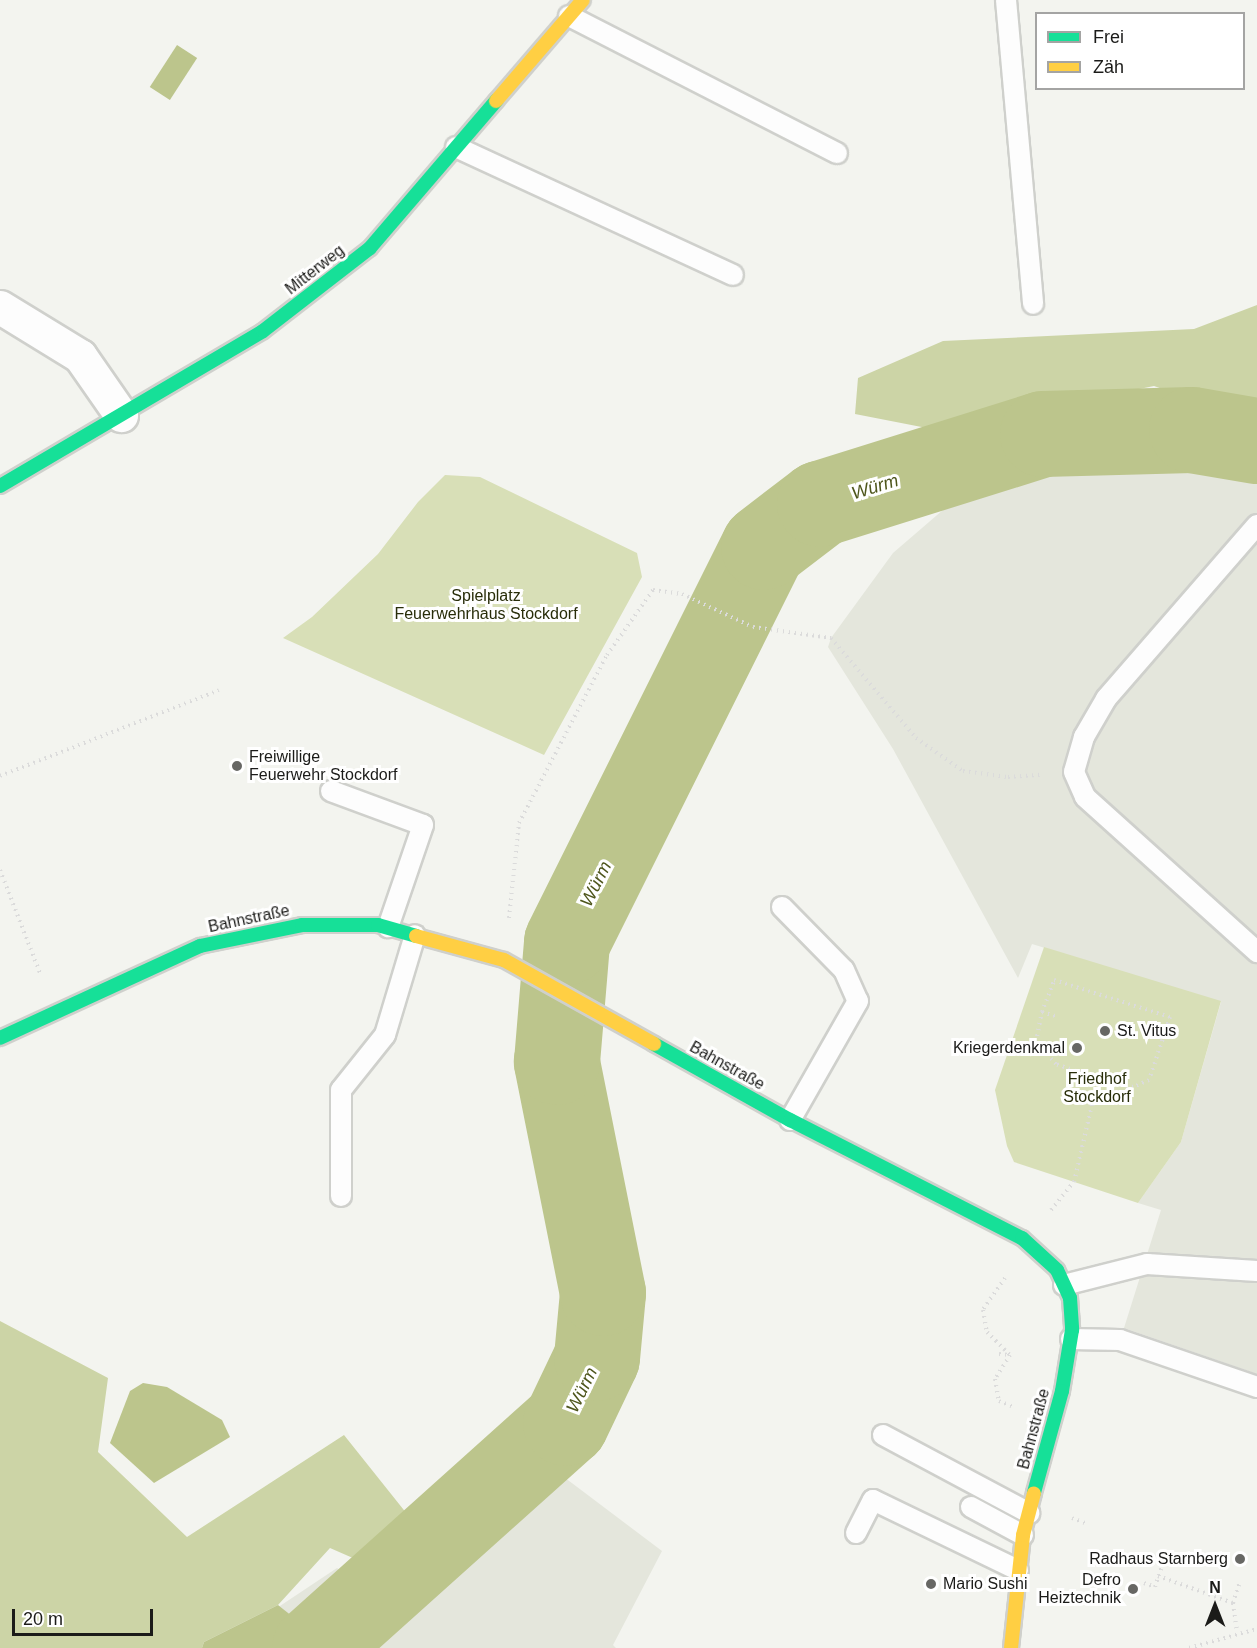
<!DOCTYPE html>
<html>
<head>
<meta charset="utf-8">
<style>
  body { margin:0 }
  #map { position:relative; width:1257px; height:1648px; overflow:hidden; background:#f3f4ef; font-family:Arial,sans-serif }
  div>[style] { position:absolute }
  .built>* { inset:0; background:#e4e6dc }
  .green>* { inset:0; background:#d8dfb7 }
  .forest>* { inset:0; background:#ccd4a6 }
  .water>* { inset:0; background:#bcc58c; transform-origin:0 0 }
  .river>* { height:86px; margin:-43px; padding:0 43px; transform-origin:43px; border-radius:43px; background:#bcc58c }
  .path>* { height:4px; margin-top:-2px; transform-origin:0; background:repeating-linear-gradient(90deg,#dbdbdb 0 1.5px,transparent 0 6px) }
  .roads { filter:drop-shadow(2px 0 #cfd0cc) drop-shadow(-2px 0 #cfd0cc) drop-shadow(0 2px #cfd0cc) drop-shadow(0 -2px #cfd0cc) }
  .lane>* { height:20px; margin:-10px; padding:0 10px; transform-origin:10px; border-radius:10px; background:#fdfdfd }
  .street>* { height:33px; margin:-16.5px; padding:0 16.5px; transform-origin:16.5px; border-radius:16.5px; background:#fdfdfd }
  .fast>* { height:14px; margin:-7px; padding:0 7px; transform-origin:7px; border-radius:7px; background:#16e098 }
  .slow>* { height:14px; margin:-7px; padding:0 7px; transform-origin:7px; border-radius:7px; background:#ffcf43 }
  .dots>* { width:16px; height:16px; translate:-50% -50%; box-sizing:border-box; border:3px solid #fff; border-radius:50% }
  span { translate:-50% -50%; white-space:nowrap; text-align:center; line-height:1.15; -webkit-text-stroke:6px #fff; paint-order:stroke }
  .street-label { font-size:16px; color:#1b1b19 }
  .park-label { font-size:16px; color:#282d09 }
  .poi-label { font-size:16px; color:#1b1b19 }
  .left { translate:0 -50%; text-align:left }
  .right { translate:-100% -50%; text-align:right }
  .water-label { font-size:18px; color:#4e561c; font-style:italic }
  .legend { position:absolute; left:1035px; top:12px; width:210px; height:78px; box-sizing:border-box; background:#fff; border:2px solid #a4a4a3; margin:0; padding:8px 10px; list-style:none; font-size:18px; color:#1b1b19 }
  .legend li { display:flex; align-items:center; gap:12px; height:30px }
  .legend b { width:30px; border:2px solid #a4a4a3 }
  .north { position:absolute; left:1185px; top:1576px; width:60px; height:60px; -webkit-text-stroke:4px #fff; paint-order:stroke; rotate:0deg; font-size:16px; font-weight:700; line-height:24px; text-align:center; color:#1b1b19 }
  .north::after { content:''; display:block; margin:auto; width:21px; height:27px; background:#1b1b19; clip-path:polygon(50% 0,100% 100%,50% 72%,0 100%) }
  .scale { position:absolute; left:12px; top:1609px; width:141px; height:27px; box-sizing:border-box; border:3px solid #1b1b19; border-top:0; padding-left:8px; font-size:18px; line-height:21px; white-space:nowrap; color:#1b1b19; -webkit-text-stroke:4px #fff; paint-order:stroke }
</style>
</head>
<body>
<div id="map">
  <div class="built">
    <i style="clip-path:polygon(1257px 397px,1257px 1374px,1124px 1328px,1161px 1210px,1138px 1203px,1181px 1142px,1221px 1002px,1032px 944px,1018px 978px,893px 749px,828px 647px,831px 638px,893px 553px,994px 466px)"></i>
    <i style="clip-path:polygon(544px 1462px,662px 1551px,613px 1645px,616px 1648px,217px 1648px,337px 1568px,368px 1591px,394px 1568px,426px 1595px)"></i>
  </div>
  <div class="green">
    <i style="clip-path:polygon(445px 475px,480px 477px,637px 553px,642px 577px,544px 755px,283px 638px,312px 617px,378px 554px,418px 502px)"></i>
    <i style="clip-path:polygon(1044px 947px,1221px 1001px,1181px 1142px,1138px 1203px,1014px 1162px,1007px 1146px,995px 1090px)"></i>
  </div>
  <div class="forest">
    <i style="clip-path:polygon(1257px 305px,1257px 422px,1154px 386px,937px 430px,855px 414px,858px 378px,943px 341px,1194px 329px)"></i>
    <i style="clip-path:polygon(0 1321px,108px 1378px,98px 1452px,187px 1537px,344px 1435px,415px 1524px,378px 1569px,330px 1548px,278px 1605px,204px 1642px,202px 1648px,0 1648px)"></i>
  </div>
  <div class="water">
    <i style="left:177px;top:45px;width:24px;height:50px;rotate:33deg"></i>
    <i style="clip-path:polygon(143px 1383px,167px 1387px,222px 1420px,230px 1437px,154px 1483px,110px 1443px,130px 1391px)"></i>
    <i style="clip-path:polygon(278px 1605px,332px 1648px,202px 1648px,204px 1642px)"></i>
  </div>
  <div class="river">
    <i style="left:315px;top:1648px;width:337px;rotate:-41.9deg"></i>
    <i style="left:566px;top:1423px;width:72px;rotate:-64.5deg"></i>
    <i style="left:597px;top:1358px;width:65px;rotate:-84.7deg"></i>
    <i style="left:603px;top:1293px;width:236px;rotate:-101.3deg"></i>
    <i style="left:557px;top:1062px;width:120px;rotate:-85.2deg"></i>
    <i style="left:567px;top:942px;width:441px;rotate:-63.5deg"></i>
    <i style="left:764px;top:547px;width:71px;rotate:-37.5deg"></i>
    <i style="left:820px;top:504px;width:234px;rotate:-17.4deg"></i>
    <i style="left:1043px;top:434px;width:149px;rotate:-1.5deg"></i>
    <i style="left:1192px;top:430px;width:66px;rotate:9.6deg"></i>
  </div>
  <div class="path">
    <i style="left:0;top:776px;width:235px;rotate:-21.4deg"></i>
    <i style="left:0;top:870px;width:110px;rotate:68.8deg"></i>
    <i style="left:509px;top:918px;width:96px;rotate:-84deg"></i>
    <i style="left:519px;top:823px;width:190px;rotate:-62.4deg"></i>
    <i style="left:607px;top:655px;width:80px;rotate:-54.7deg"></i>
    <i style="left:653px;top:590px;width:29px;rotate:8deg"></i>
    <i style="left:682px;top:594px;width:78px;rotate:24.9deg"></i>
    <i style="left:753px;top:627px;width:79px;rotate:8deg"></i>
    <i style="left:831px;top:638px;width:131px;rotate:49.6deg"></i>
    <i style="left:916px;top:738px;width:57px;rotate:35.1deg"></i>
    <i style="left:963px;top:771px;width:45px;rotate:7.6deg"></i>
    <i style="left:1008px;top:777px;width:32px;rotate:-4deg"></i>
    <i style="left:1042px;top:1012px;width:34px;rotate:-69deg"></i>
    <i style="left:1054px;top:980px;width:122px;rotate:17.7deg"></i>
    <i style="left:1170px;top:1017px;width:66px;rotate:108.4deg"></i>
    <i style="left:1149px;top:1080px;width:17px;rotate:156deg"></i>
    <i style="left:1133px;top:1087px;width:36px;rotate:-167deg"></i>
    <i style="left:1051px;top:1210px;width:36px;rotate:-51deg"></i>
    <i style="left:1074px;top:1182px;width:106px;rotate:-76.9deg"></i>
    <i style="left:1098px;top:1079px;width:45px;rotate:-160.3deg"></i>
    <i style="left:1056px;top:1064px;width:30px;rotate:-132deg"></i>
    <i style="left:1036px;top:1042px;width:31px;rotate:-79deg"></i>
    <i style="left:1042px;top:1012px;width:14px;rotate:17deg"></i>
    <i style="left:1005px;top:1278px;width:39px;rotate:125deg"></i>
    <i style="left:983px;top:1310px;width:22px;rotate:80deg"></i>
    <i style="left:987px;top:1332px;width:33px;rotate:45deg"></i>
    <i style="left:1010px;top:1355px;width:28px;rotate:122deg"></i>
    <i style="left:995px;top:1379px;width:22px;rotate:80deg"></i>
    <i style="left:999px;top:1401px;width:16px;rotate:22deg"></i>
    <i style="left:999px;top:1354px;width:11px;rotate:5deg"></i>
    <i style="left:1072px;top:1518px;width:17px;rotate:21deg"></i>
    <i style="left:1158px;top:1576px;width:80px;rotate:19.8deg"></i>
    <i style="left:1233px;top:1603px;width:29px;rotate:82deg"></i>
    <i style="left:1144px;top:1583px;width:12px;rotate:20deg"></i>
    <i style="left:1155px;top:1587px;width:32px;rotate:-72deg"></i>
    <i style="left:1233px;top:1603px;width:20px;rotate:-72deg"></i>
    <i style="left:1189px;top:1648px;width:71px;rotate:-15.6deg"></i>
  </div>
  <div class="roads">
    <div class="lane">
      <i style="left:1006px;top:0;width:305px;rotate:84.9deg"></i>
      <i style="left:569px;top:16px;width:301px;rotate:27.1deg"></i>
      <i style="left:456px;top:147px;width:305px;rotate:24.8deg"></i>
      <i style="left:1257px;top:525px;width:230px;rotate:131deg"></i>
      <i style="left:1106px;top:699px;width:44px;rotate:120.1deg"></i>
      <i style="left:1084px;top:737px;width:36px;rotate:106deg"></i>
      <i style="left:1074px;top:772px;width:27px;rotate:66deg"></i>
      <i style="left:1085px;top:797px;width:232px;rotate:42deg"></i>
      <i style="left:331px;top:791px;width:98px;rotate:20.3deg"></i>
      <i style="left:423px;top:825px;width:108px;rotate:108.9deg"></i>
      <i style="left:782px;top:907px;width:88px;rotate:45.5deg"></i>
      <i style="left:844px;top:970px;width:34px;rotate:66deg"></i>
      <i style="left:858px;top:1001px;width:137px;rotate:119.7deg"></i>
      <i style="left:341px;top:1196px;width:106px;rotate:-90deg"></i>
      <i style="left:341px;top:1090px;width:70px;rotate:-51.3deg"></i>
      <i style="left:385px;top:1035px;width:104px;rotate:-73.3deg"></i>
      <i style="left:1064px;top:1285px;width:86px;rotate:-14.2deg"></i>
      <i style="left:1147px;top:1264px;width:110px;rotate:3.6deg"></i>
      <i style="left:1071px;top:1339px;width:49px;rotate:1.2deg"></i>
      <i style="left:1120px;top:1340px;width:145px;rotate:18.9deg"></i>
      <i style="left:883px;top:1435px;width:166px;rotate:28.1deg"></i>
      <i style="left:971px;top:1507px;width:59px;rotate:28.3deg"></i>
      <i style="left:856px;top:1533px;width:37px;rotate:-63deg"></i>
      <i style="left:873px;top:1500px;width:161px;rotate:25.8deg"></i>
    </div>
    <div class="street">
      <i style="left:0;top:307px;width:94px;rotate:31.5deg"></i>
      <i style="left:80px;top:356px;width:72px;rotate:55.2deg"></i>
    </div>
    <div class="fast">
      <i style="left:0;top:486px;width:305px;rotate:-30.5deg"></i>
      <i style="left:263px;top:331px;width:135px;rotate:-37.8deg"></i>
      <i style="left:370px;top:248px;width:194px;rotate:-49.4deg"></i>
      <i style="left:0;top:1038px;width:220px;rotate:-24.7deg"></i>
      <i style="left:200px;top:946px;width:104px;rotate:-11.6deg"></i>
      <i style="left:302px;top:925px;width:76px"></i>
      <i style="left:378px;top:925px;width:40px;rotate:16deg"></i>
      <i style="left:654px;top:1044px;width:156px;rotate:29.2deg"></i>
      <i style="left:790px;top:1120px;width:260px;rotate:27deg"></i>
      <i style="left:1022px;top:1238px;width:47px;rotate:42.4deg"></i>
      <i style="left:1057px;top:1270px;width:31px;rotate:65deg"></i>
      <i style="left:1070px;top:1298px;width:32px;rotate:86deg"></i>
      <i style="left:1072px;top:1330px;width:62px;rotate:99.3deg"></i>
      <i style="left:1062px;top:1391px;width:106px;rotate:105.4deg"></i>
    </div>
    <div class="slow">
      <i style="left:496px;top:101px;width:133px;rotate:-49.3deg"></i>
      <i style="left:416px;top:936px;width:91px;rotate:15.3deg"></i>
      <i style="left:504px;top:960px;width:172px;rotate:29.2deg"></i>
      <i style="left:1011px;top:1648px;width:114px;rotate:-83.9deg"></i>
      <i style="left:1023px;top:1535px;width:43px;rotate:-75.3deg"></i>
    </div>
  </div>
  <div class="dots">
    <i style="left:237px;top:766px;background:#676764"></i>
    <i style="left:1105px;top:1031px;background:#676764"></i>
    <i style="left:1077px;top:1048px;background:#676764"></i>
    <i style="left:1240px;top:1559px;background:#676764"></i>
    <i style="left:931px;top:1584px;background:#676764"></i>
    <i style="left:1133px;top:1589px;background:#676764"></i>
  </div>
  <div class="street-label">
    <span style="left:315px;top:270px;rotate:-38deg">Mitterweg</span>
    <span style="left:249px;top:919px;rotate:-12deg">Bahnstraße</span>
    <span style="left:727px;top:1066px;rotate:29deg">Bahnstraße</span>
    <span style="left:1034px;top:1429px;rotate:-75deg">Bahnstraße</span>
  </div>
  <div class="park-label">
    <span style="left:486px;top:605px">Spielplatz<br>Feuerwehrhaus Stockdorf</span>
    <span style="left:1097px;top:1088px">Friedhof<br>Stockdorf</span>
  </div>
  <div class="poi-label">
    <span class="left" style="left:249px;top:766px">Freiwillige<br>Feuerwehr Stockdorf</span>
    <span class="left" style="left:1117px;top:1031px">St. Vitus</span>
    <span class="right" style="left:1065px;top:1048px">Kriegerdenkmal</span>
    <span class="right" style="left:1228px;top:1559px">Radhaus Starnberg</span>
    <span class="right" style="left:1121px;top:1589px">Defro<br>Heiztechnik</span>
    <span class="left" style="left:943px;top:1584px">Mario Sushi</span>
  </div>
  <div class="water-label">
    <span style="left:875px;top:487px;rotate:-17deg">Würm</span>
    <span style="left:596px;top:884px;rotate:-63deg">Würm</span>
    <span style="left:582px;top:1390px;rotate:-64deg">Würm</span>
  </div>
  <ul class="legend">
  <li><b style="height:8px;background:#16e098"></b>Frei</li>
  <li><b style="height:8px;background:#ffcf43"></b>Zäh</li>
  </ul>
  <div class="north">N</div>
  <div class="scale">20 m</div>
</div>
</body>
</html>
